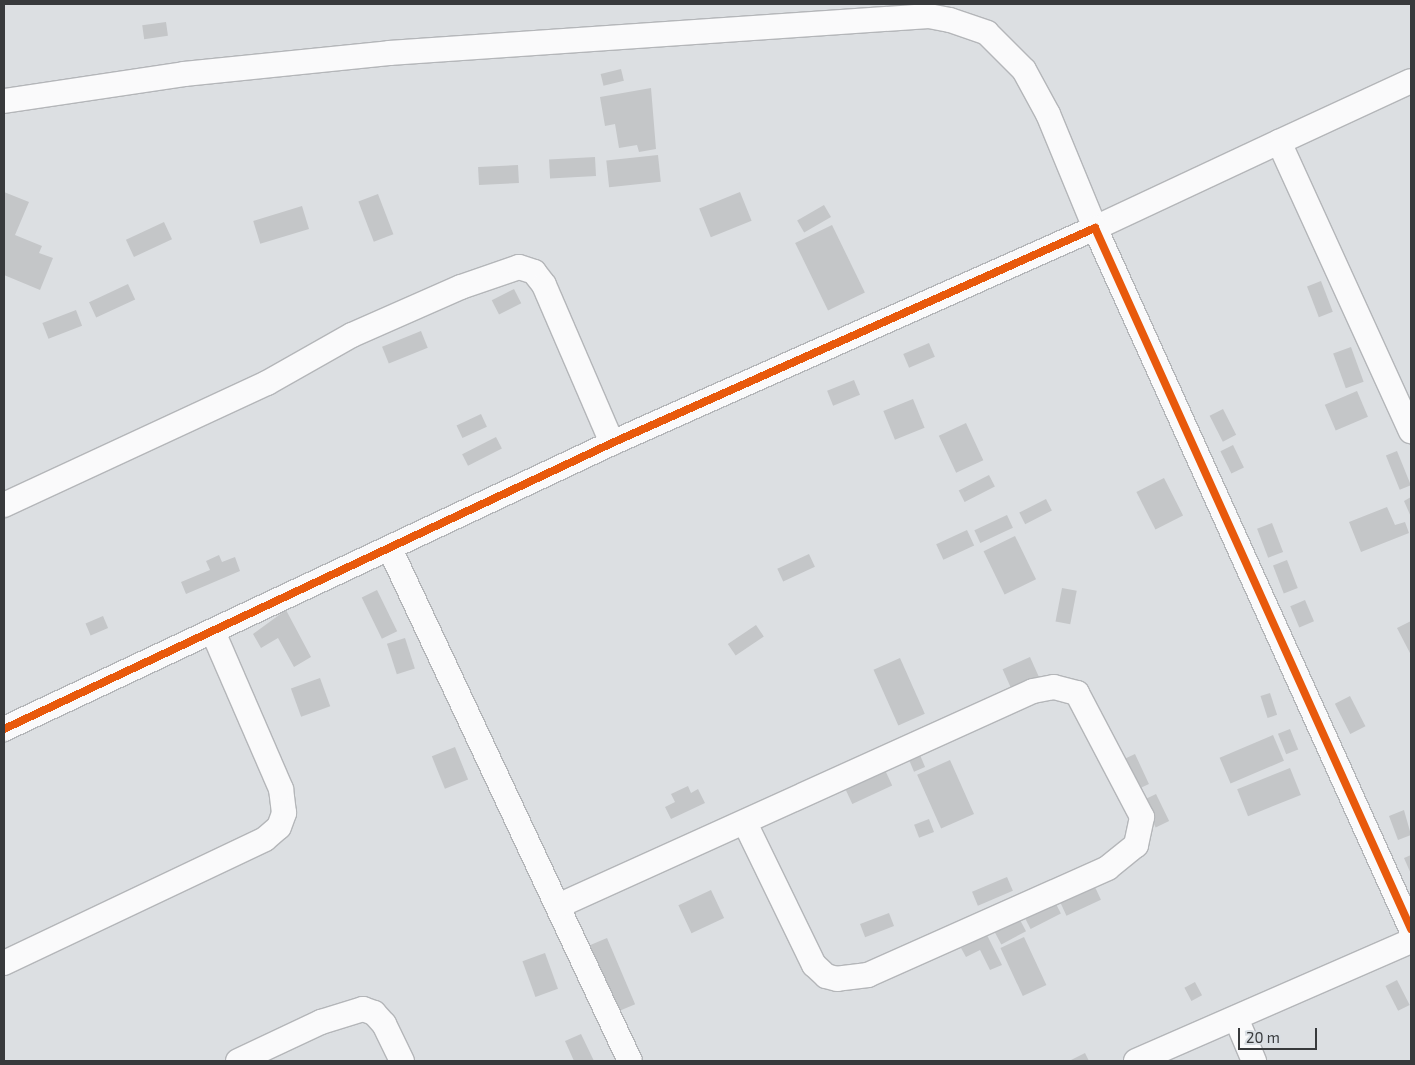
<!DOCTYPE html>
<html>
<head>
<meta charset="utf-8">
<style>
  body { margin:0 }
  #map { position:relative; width:1415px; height:1065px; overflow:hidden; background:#dcdfe2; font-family:"Exo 2",sans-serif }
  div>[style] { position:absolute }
  .building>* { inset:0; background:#c4c6c8; transform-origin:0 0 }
  .roads { filter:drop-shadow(1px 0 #b4b6b9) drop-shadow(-1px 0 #b4b6b9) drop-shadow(0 1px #b4b6b9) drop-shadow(0 -1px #b4b6b9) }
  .street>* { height:24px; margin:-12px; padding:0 12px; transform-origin:12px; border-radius:12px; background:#fafafb }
  .cycleway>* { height:8px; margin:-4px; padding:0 4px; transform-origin:4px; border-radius:4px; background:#e8590c }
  span { translate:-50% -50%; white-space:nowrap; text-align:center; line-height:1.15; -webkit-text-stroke:5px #dadfe4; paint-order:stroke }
  .frame { position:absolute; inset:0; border:5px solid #383a3c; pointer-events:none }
  .scale { position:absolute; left:1238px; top:1028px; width:79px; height:22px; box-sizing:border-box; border:2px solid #383a3c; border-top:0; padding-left:6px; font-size:15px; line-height:18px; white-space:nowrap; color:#383a3c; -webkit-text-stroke:4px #dadfe4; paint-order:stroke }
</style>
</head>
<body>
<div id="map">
  <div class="building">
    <i style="left:166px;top:22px;width:14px;height:24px;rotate:82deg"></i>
    <i style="left:621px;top:69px;width:12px;height:21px;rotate:76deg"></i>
    <i style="clip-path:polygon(651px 88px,656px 149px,639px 152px,637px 145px,619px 148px,615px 124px,605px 126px,600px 97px)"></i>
    <i style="left:658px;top:155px;width:27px;height:52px;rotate:84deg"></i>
    <i style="left:595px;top:157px;width:19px;height:46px;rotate:87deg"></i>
    <i style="left:518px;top:165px;width:18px;height:40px;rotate:87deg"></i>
    <i style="clip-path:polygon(4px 192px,29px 202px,15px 235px,42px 246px,39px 253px,53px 258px,40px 290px,4px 275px)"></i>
    <i style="left:740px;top:192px;width:31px;height:44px;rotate:68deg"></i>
    <i style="left:378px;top:194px;width:43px;height:21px;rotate:69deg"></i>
    <i style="left:824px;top:205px;width:14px;height:31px;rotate:60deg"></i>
    <i style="left:302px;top:206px;width:24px;height:51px;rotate:73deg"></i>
    <i style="left:164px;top:222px;width:19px;height:42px;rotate:65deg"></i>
    <i style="left:832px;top:225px;width:75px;height:41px;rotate:64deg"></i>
    <i style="left:1321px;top:281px;width:33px;height:15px;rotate:69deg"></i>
    <i style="left:128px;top:284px;width:17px;height:43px;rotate:65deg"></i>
    <i style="left:514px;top:289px;width:16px;height:25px;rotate:63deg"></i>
    <i style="left:76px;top:310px;width:17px;height:36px;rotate:69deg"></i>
    <i style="left:421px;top:331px;width:18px;height:42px;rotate:68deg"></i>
    <i style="left:929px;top:343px;width:15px;height:28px;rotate:67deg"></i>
    <i style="left:1351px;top:347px;width:37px;height:19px;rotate:70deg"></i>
    <i style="left:854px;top:380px;width:16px;height:29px;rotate:68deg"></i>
    <i style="left:1357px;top:391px;width:28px;height:35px;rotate:67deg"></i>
    <i style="left:913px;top:399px;width:31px;height:32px;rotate:68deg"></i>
    <i style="left:1223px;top:409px;width:29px;height:15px;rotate:63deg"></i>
    <i style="left:481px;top:414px;width:14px;height:27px;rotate:65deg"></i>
    <i style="left:966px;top:423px;width:41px;height:30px;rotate:65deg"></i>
    <i style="left:496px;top:437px;width:13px;height:38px;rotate:63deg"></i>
    <i style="left:1233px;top:445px;width:25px;height:14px;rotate:64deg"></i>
    <i style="left:1397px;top:451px;width:37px;height:12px;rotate:68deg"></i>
    <i style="left:989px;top:475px;width:13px;height:34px;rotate:63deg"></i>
    <i style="left:1164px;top:478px;width:42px;height:31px;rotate:63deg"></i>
    <i style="clip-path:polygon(1411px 497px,1411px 517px,1404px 501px)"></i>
    <i style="left:1046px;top:499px;width:13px;height:30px;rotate:63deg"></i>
    <i style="clip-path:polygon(1387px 507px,1395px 525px,1405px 522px,1409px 533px,1361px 552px,1349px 522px)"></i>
    <i style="left:1007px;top:515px;width:14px;height:36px;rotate:65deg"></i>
    <i style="left:1272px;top:523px;width:31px;height:16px;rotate:69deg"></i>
    <i style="left:967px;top:530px;width:17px;height:34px;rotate:65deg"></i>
    <i style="left:1015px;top:536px;width:48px;height:35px;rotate:64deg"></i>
    <i style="left:809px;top:554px;width:14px;height:35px;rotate:65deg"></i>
    <i style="clip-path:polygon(219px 555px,222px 562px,235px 557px,240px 571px,186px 594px,181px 582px,210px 570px,206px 561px)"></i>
    <i style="left:1287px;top:560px;width:30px;height:15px;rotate:69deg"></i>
    <i style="left:1062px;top:588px;width:15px;height:34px;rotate:11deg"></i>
    <i style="left:377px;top:590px;width:46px;height:17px;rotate:64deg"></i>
    <i style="left:1305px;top:600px;width:23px;height:16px;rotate:67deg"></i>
    <i style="clip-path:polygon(286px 610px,311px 657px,294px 667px,278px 638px,261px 648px,253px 634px)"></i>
    <i style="left:103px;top:616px;width:13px;height:19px;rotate:67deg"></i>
    <i style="clip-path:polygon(1411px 621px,1411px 655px,1397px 628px)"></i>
    <i style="left:756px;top:625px;width:14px;height:34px;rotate:56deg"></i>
    <i style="left:405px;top:638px;width:32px;height:19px;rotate:72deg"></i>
    <i style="left:1030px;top:657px;width:22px;height:30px;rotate:66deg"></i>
    <i style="left:900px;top:658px;width:61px;height:29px;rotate:66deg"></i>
    <i style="left:320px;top:678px;width:30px;height:31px;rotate:70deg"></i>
    <i style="left:1270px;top:693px;width:23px;height:10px;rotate:72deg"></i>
    <i style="left:1350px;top:696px;width:34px;height:17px;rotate:63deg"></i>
    <i style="left:1290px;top:729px;width:22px;height:13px;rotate:68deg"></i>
    <i style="left:1273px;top:735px;width:28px;height:58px;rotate:67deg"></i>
    <i style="left:455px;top:747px;width:35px;height:25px;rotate:68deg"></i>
    <i style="left:1135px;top:754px;width:33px;height:13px;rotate:65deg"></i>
    <i style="left:920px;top:755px;width:13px;height:12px;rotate:67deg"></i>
    <i style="left:950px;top:760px;width:59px;height:36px;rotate:66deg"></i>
    <i style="left:1290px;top:768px;width:29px;height:57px;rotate:68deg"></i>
    <i style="left:885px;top:770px;width:17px;height:44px;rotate:65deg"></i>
    <i style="clip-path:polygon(688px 786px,691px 793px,698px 789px,705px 803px,671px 819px,665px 807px,675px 802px,671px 794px)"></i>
    <i style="left:1156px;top:794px;width:30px;height:15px;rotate:64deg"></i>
    <i style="clip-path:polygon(1404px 810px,1411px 835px,1398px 840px,1389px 816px)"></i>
    <i style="left:929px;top:819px;width:14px;height:16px;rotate:69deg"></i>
    <i style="clip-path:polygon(1411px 855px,1411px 874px,1404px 858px)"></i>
    <i style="left:1007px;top:877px;width:15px;height:38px;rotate:67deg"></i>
    <i style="left:1095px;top:887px;width:14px;height:38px;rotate:65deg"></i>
    <i style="left:711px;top:890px;width:31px;height:36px;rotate:65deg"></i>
    <i style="left:1055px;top:902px;width:13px;height:34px;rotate:63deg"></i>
    <i style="left:889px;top:913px;width:14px;height:31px;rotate:69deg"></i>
    <i style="left:1019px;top:918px;width:15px;height:28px;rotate:62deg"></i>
    <i style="clip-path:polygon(987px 935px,1002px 965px,990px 970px,980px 950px,966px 957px,961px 948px)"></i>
    <i style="left:1024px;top:937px;width:53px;height:26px;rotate:65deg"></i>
    <i style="left:607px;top:938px;width:72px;height:20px;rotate:67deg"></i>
    <i style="left:545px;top:953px;width:38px;height:24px;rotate:70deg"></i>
    <i style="left:1397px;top:980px;width:28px;height:13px;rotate:63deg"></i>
    <i style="left:1195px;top:982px;width:15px;height:12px;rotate:62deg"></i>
    <i style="clip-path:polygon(581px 1034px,594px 1061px,574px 1061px,565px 1041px)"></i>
    <i style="clip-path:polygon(1085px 1053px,1089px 1061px,1069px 1061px)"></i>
  </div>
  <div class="roads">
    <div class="street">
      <i style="left:4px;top:101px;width:182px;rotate:-8.5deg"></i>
      <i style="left:184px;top:74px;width:206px;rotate:-5.8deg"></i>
      <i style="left:389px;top:53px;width:541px;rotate:-3.92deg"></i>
      <i style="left:929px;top:16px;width:21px;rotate:11deg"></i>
      <i style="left:950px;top:20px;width:39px;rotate:19deg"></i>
      <i style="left:987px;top:33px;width:52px;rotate:45deg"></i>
      <i style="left:1024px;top:70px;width:50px;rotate:61.4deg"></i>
      <i style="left:1048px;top:114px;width:123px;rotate:67.6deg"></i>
      <i style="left:1095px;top:228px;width:203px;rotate:-25.1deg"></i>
      <i style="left:1279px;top:142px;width:318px;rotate:65.5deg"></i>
      <i style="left:1279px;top:142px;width:145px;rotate:-24.8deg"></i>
      <i style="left:4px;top:505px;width:290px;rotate:-24.9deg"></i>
      <i style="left:267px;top:383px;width:98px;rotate:-29.5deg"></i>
      <i style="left:352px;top:335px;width:119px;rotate:-23.8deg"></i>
      <i style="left:461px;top:287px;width:61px;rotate:-19deg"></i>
      <i style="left:519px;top:267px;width:16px;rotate:18deg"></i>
      <i style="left:534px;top:272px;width:16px;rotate:52deg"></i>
      <i style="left:544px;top:285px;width:172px;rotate:66.7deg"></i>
      <i style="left:390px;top:549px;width:565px;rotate:64.89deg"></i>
      <i style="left:4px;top:729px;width:672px;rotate:-25.19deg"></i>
      <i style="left:612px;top:443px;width:529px;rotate:-24deg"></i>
      <i style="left:1095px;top:228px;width:769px;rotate:65.73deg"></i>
      <i style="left:558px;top:906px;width:521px;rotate:-24.35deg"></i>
      <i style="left:1033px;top:691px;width:21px;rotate:-11deg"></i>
      <i style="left:1054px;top:687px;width:24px;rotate:15deg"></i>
      <i style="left:1077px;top:693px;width:140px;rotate:62.3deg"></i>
      <i style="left:1142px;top:817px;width:29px;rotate:102deg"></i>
      <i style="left:1136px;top:845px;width:36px;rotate:141deg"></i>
      <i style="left:1108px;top:868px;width:263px;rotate:156deg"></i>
      <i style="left:868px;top:975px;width:31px;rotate:173deg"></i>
      <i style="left:837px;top:979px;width:11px;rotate:-165deg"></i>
      <i style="left:826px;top:976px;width:16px;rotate:-137deg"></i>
      <i style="left:814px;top:965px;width:158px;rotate:-115.9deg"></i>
      <i style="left:4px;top:963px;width:289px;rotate:-25.4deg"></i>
      <i style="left:265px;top:839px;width:18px;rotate:-41deg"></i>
      <i style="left:279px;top:827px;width:15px;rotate:-70deg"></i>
      <i style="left:284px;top:813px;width:24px;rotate:-97deg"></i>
      <i style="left:281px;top:789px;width:169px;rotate:-113.4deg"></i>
      <i style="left:1236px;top:1018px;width:47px;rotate:67.3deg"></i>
      <i style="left:238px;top:1061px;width:92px;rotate:-25.2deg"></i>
      <i style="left:321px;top:1022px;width:44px;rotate:-17.2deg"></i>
      <i style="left:363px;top:1009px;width:12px;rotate:20deg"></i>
      <i style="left:374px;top:1013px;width:15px;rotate:48deg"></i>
      <i style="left:384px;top:1024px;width:41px;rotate:64.1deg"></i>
      <i style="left:1136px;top:1061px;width:300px;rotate:-23.6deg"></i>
    </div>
  </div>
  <div class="cycleway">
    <i style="left:4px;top:729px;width:672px;rotate:-25.19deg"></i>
    <i style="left:612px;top:443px;width:529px;rotate:-24deg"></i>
    <i style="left:1095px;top:228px;width:769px;rotate:65.73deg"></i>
  </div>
  <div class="frame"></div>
  <div class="scale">20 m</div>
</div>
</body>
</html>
